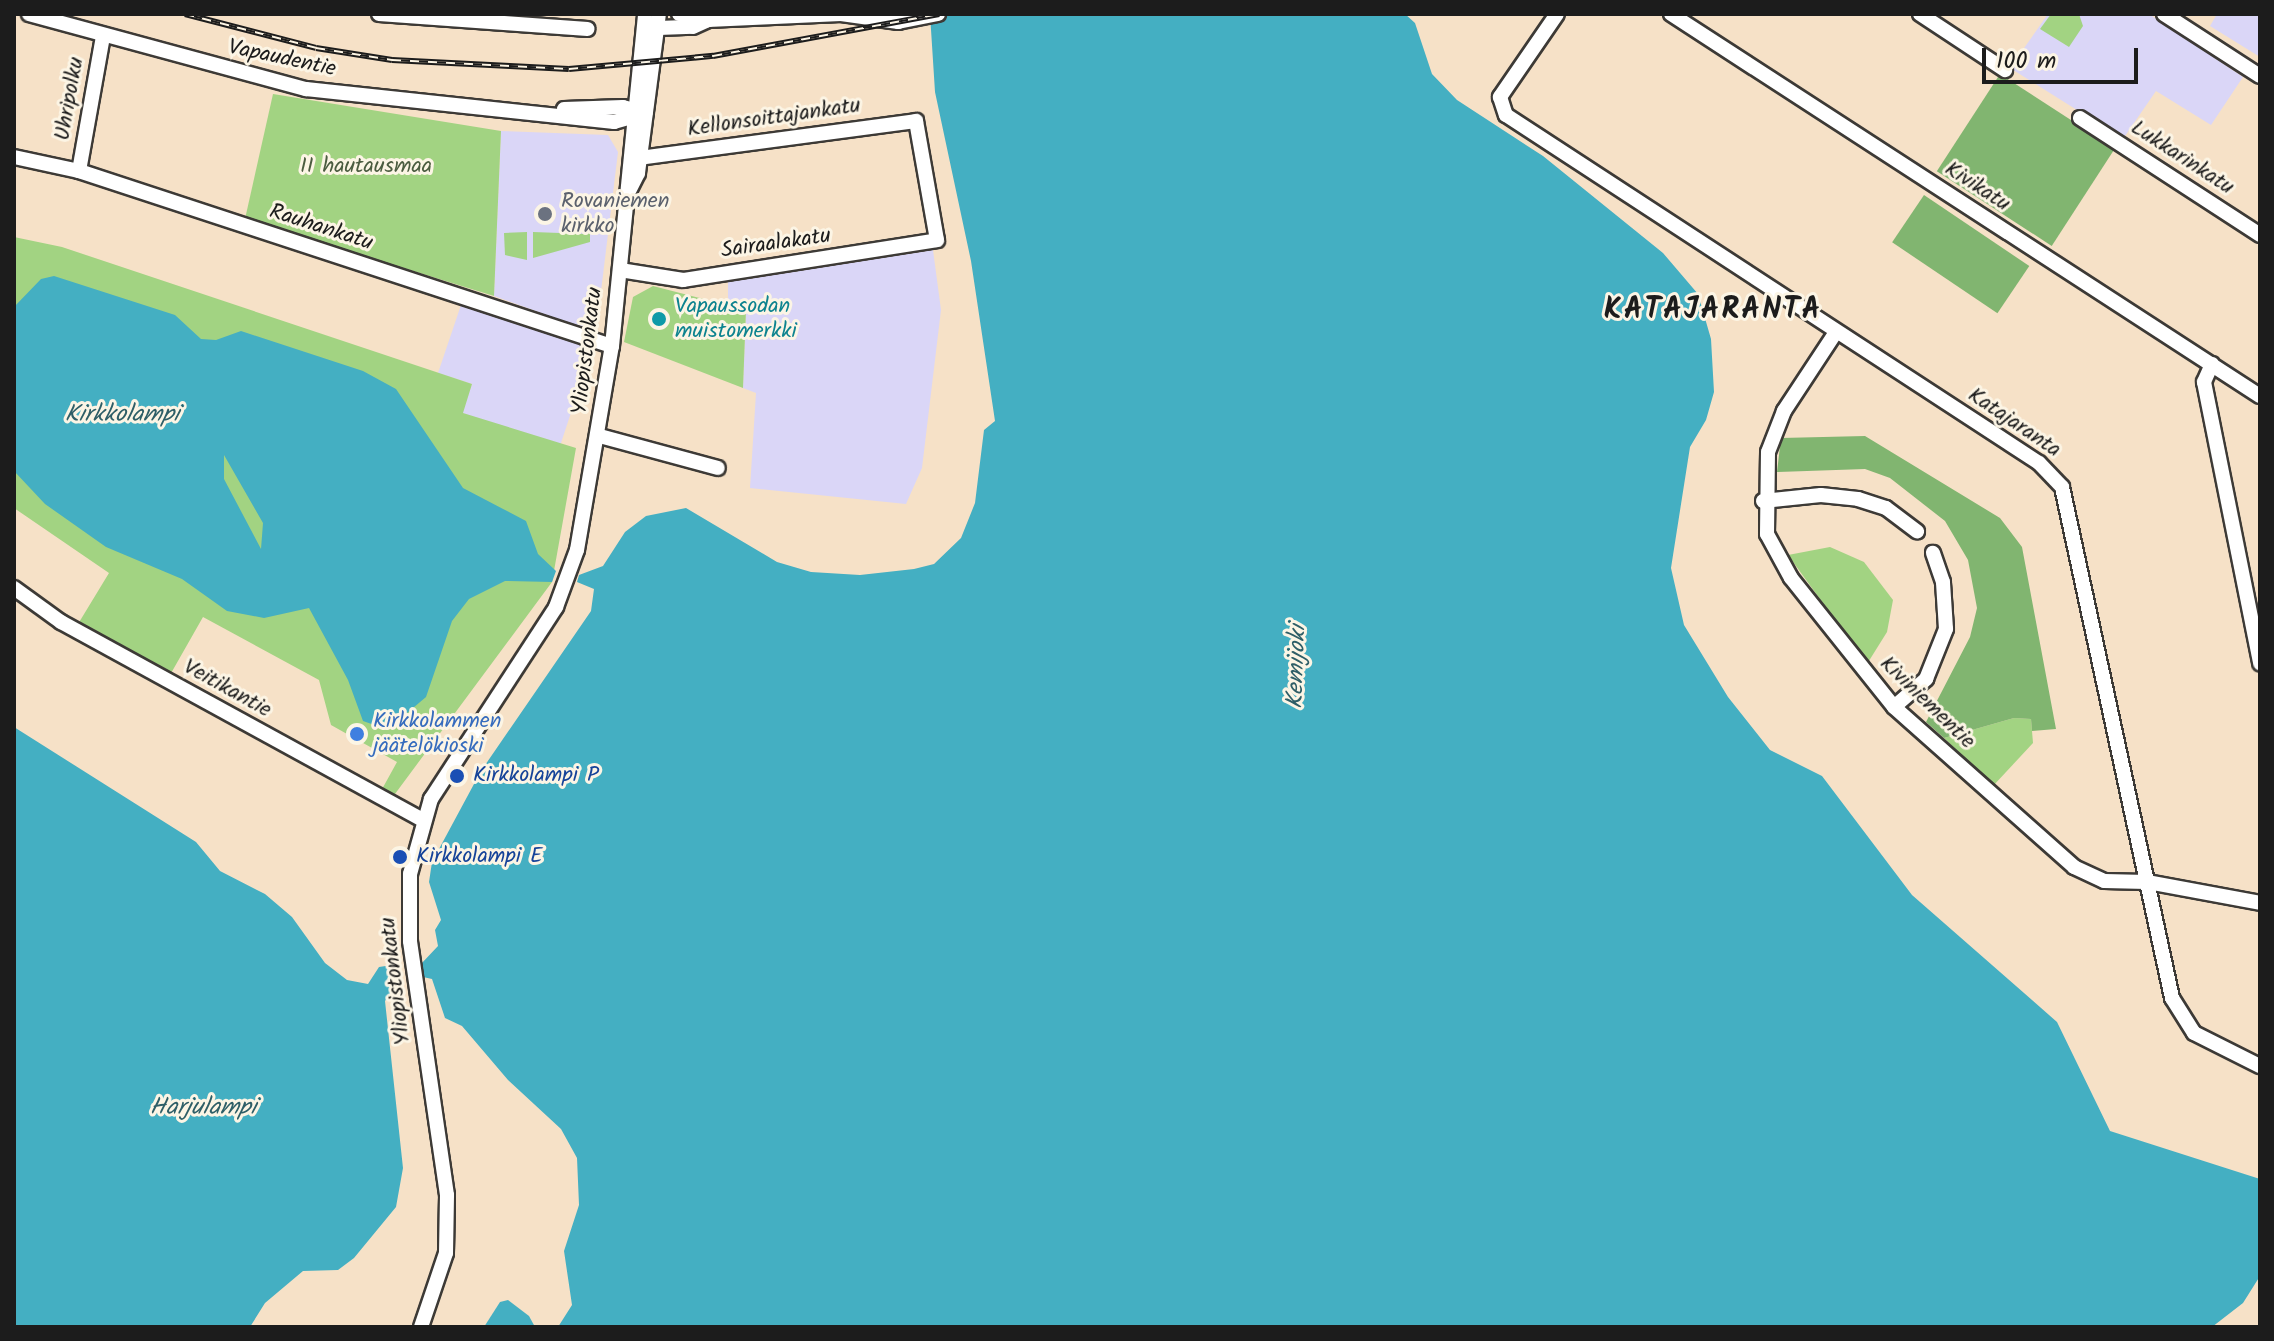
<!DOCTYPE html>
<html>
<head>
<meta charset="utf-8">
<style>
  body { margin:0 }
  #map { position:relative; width:2274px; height:1341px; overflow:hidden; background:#f6e1c7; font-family:Kalam,sans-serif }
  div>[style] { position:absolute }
  .built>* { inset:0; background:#dad6f7 }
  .green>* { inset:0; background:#a2d382 }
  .forest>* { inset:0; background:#81b570; transform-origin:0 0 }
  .water>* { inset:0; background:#44afc2 }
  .roads { filter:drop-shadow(2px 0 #3d3a36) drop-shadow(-2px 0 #3d3a36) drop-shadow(0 2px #3d3a36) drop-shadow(0 -2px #3d3a36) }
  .minor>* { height:14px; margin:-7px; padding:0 7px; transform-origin:7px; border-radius:7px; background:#fff }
  .rail>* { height:6px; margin-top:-3px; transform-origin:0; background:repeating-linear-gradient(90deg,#fcf5e5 0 9px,#1c1c1c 0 18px); box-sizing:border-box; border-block:2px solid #1c1c1c }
  .dots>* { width:22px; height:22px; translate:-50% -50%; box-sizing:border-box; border:4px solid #fcf5e5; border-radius:50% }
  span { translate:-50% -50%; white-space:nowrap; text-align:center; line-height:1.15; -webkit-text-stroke:6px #fcf5e5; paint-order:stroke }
  .street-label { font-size:22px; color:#1c1c1c }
  .park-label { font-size:22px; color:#4b5c40 }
  .worship-label { font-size:22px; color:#5b616d }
  .left { translate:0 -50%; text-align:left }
  .culture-label { font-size:22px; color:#0d838f }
  .shop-label { font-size:22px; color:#366cbe }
  .transit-label { font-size:22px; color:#164399 }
  .water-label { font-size:24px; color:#2e5e67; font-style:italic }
  .district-label { font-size:30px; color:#1c1c1c; font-weight:700; letter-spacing:2px }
  .frame { position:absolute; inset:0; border:16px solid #1c1c1c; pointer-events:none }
  .scale { position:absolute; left:1982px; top:48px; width:156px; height:36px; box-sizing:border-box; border:4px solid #1c1c1c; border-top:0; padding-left:10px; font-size:24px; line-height:28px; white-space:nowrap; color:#1c1c1c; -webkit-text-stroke:6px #fcf5e5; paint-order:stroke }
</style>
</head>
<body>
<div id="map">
  <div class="built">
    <i style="clip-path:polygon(2048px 14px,2149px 14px,2243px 77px,2211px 125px,2156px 91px,2123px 139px,2010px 68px)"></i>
    <i style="clip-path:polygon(2217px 14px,2260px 14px,2260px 57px,2210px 26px)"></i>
    <i style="clip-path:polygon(501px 131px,608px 135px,618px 152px,597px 324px,588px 330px,494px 296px)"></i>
    <i style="clip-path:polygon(933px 250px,941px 310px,922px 468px,906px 504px,750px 488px,756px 393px,743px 388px,746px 310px,728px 302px,728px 282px)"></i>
    <i style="clip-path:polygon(461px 305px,592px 349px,560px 446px,462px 413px,472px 384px,438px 373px)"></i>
  </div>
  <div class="green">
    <i style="clip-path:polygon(2051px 14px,2079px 14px,2083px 26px,2069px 47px,2040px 29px)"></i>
    <i style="clip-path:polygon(273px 94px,501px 131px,494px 296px,245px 219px)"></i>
    <i style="clip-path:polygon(590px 229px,590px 242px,533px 258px,533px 232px,587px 234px)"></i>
    <i style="clip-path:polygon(527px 232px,527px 260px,505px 255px,504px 233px)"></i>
    <i style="clip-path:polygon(14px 237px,62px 247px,472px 384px,463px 413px,576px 448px,552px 582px,392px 798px,381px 791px,397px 762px,331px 725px,319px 680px,203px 617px,170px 675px,78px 624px,109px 573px,14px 508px)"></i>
    <i style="clip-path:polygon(653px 286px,746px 310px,743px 388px,624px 342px,633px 297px)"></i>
    <i style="clip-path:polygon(1830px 547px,1864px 562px,1893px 600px,1887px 632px,1867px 664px,1788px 555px)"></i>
    <i style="clip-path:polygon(2014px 718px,2031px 719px,2033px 743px,1993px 786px,1944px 738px)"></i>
  </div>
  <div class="forest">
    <i style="left:2000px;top:74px;width:137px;height:116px;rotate:33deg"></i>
    <i style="left:1924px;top:195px;width:127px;height:57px;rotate:34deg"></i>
    <i style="clip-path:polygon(1865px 436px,2000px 518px,2022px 547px,2056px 729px,2032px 731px,2031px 719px,2014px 718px,1944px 738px,1926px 722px,1970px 637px,1977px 608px,1968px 560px,1945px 521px,1890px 478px,1865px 469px,1777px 472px,1781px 438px)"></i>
  </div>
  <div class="water">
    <i style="clip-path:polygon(930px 14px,1405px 14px,1415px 23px,1432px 74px,1457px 100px,1543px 156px,1663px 253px,1698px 294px,1711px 339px,1714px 392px,1706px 420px,1690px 447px,1671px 568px,1684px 625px,1728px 697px,1770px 750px,1822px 776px,1912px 895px,2057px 1022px,2110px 1131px,2260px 1179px,2260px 1276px,2243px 1303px,2212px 1327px,558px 1327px,572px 1305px,564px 1251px,579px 1205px,577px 1158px,561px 1129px,508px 1080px,462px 1026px,445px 1018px,432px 979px,423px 977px,421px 964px,438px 946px,435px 930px,441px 920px,429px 882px,432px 862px,481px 771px,591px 611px,594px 589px,577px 582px,579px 575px,603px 566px,625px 532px,646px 516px,686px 508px,777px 562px,811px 572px,860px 575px,914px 569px,934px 564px,961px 538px,975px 503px,984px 430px,995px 421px,971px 261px,935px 92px)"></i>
    <i style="clip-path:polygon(evenodd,54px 276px,175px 315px,201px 339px,216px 340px,241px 331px,363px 371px,396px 389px,463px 488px,526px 521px,538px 554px,556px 571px,552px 582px,505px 581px,469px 599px,452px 621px,426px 697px,394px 724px,383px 728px,363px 721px,348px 680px,309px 608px,264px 618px,227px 611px,182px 579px,106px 547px,45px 504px,14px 471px,14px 307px,41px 279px,54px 276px,224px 455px,263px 523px,261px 549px,224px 479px,224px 455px)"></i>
    <i style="clip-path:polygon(14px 727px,196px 842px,220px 871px,265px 894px,292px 917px,325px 963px,347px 980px,368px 984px,379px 967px,399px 964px,401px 980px,385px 1001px,403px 1168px,396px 1207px,354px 1258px,338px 1270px,303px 1271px,265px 1303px,250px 1327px,14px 1327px)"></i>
    <i style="clip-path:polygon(508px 1300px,529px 1316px,535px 1327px,484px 1327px,500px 1302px)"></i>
  </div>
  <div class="roads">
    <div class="minor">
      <i style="left:29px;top:14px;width:287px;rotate:15.2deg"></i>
      <i style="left:306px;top:89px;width:310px;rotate:6.1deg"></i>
      <i style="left:614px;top:122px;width:33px;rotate:-16deg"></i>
      <i style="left:379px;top:14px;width:209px;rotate:4.1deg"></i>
      <i style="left:679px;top:14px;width:30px;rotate:12deg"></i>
      <i style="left:708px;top:20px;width:133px;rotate:-2.6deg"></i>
      <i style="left:841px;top:14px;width:58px;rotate:8deg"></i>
      <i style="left:898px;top:22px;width:41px;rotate:-11.3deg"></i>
      <i style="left:1557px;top:14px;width:101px;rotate:124.5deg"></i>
      <i style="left:1500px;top:97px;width:19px;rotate:72deg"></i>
      <i style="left:1506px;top:115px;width:637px;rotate:33.14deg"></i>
      <i style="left:2039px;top:463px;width:33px;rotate:46deg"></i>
      <i style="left:2062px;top:487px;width:523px;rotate:77.85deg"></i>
      <i style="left:2172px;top:998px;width:41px;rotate:57.8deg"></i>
      <i style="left:2194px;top:1033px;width:74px;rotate:26.6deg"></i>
      <i style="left:1671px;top:14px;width:702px;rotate:32.97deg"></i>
      <i style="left:1920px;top:14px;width:102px;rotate:33.4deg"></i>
      <i style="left:2164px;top:14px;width:114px;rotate:32.9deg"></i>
      <i style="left:652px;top:24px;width:7px;rotate:34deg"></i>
      <i style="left:658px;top:28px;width:35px;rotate:-2deg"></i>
      <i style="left:693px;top:27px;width:17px;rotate:-25deg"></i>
      <i style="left:564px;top:109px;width:59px;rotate:-1.9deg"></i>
      <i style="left:623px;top:107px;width:20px;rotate:15deg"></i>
      <i style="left:2080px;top:118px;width:215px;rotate:33deg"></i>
      <i style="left:14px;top:157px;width:66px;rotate:12.2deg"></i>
      <i style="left:79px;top:171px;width:561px;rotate:18.18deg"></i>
      <i style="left:79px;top:171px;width:137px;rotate:-79.9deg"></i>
      <i style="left:629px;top:191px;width:20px;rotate:-63deg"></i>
      <i style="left:638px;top:173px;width:160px;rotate:-82.5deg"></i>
      <i style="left:620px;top:270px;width:64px;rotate:9deg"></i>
      <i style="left:683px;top:280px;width:257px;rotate:-8.9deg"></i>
      <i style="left:937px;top:240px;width:121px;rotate:-100deg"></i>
      <i style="left:916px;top:121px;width:279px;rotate:172.4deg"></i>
      <i style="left:1836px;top:332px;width:95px;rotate:123.4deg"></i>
      <i style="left:1784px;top:411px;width:44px;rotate:111.3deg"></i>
      <i style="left:1768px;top:452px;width:82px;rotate:90.7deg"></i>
      <i style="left:1767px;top:534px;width:50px;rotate:61.4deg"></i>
      <i style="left:1791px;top:578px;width:165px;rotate:51.4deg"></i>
      <i style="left:1894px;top:707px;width:241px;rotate:41.6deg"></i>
      <i style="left:2074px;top:867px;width:33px;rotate:25deg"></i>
      <i style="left:2104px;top:881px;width:43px;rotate:1.3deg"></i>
      <i style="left:2147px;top:882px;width:115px;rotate:10.5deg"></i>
      <i style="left:2212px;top:364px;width:20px;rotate:114deg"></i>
      <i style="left:2204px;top:382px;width:287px;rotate:78.7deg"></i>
      <i style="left:600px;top:436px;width:122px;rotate:15.2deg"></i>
      <i style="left:1763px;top:501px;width:58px;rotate:-5.9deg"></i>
      <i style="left:1821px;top:495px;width:37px;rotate:6deg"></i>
      <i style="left:1858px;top:499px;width:29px;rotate:18deg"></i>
      <i style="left:1886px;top:508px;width:39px;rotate:37deg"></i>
      <i style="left:14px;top:588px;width:58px;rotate:35.9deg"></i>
      <i style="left:61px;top:622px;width:413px;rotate:28.7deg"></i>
      <i style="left:1894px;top:707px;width:43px;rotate:-41.2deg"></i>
      <i style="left:1926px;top:679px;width:54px;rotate:-68.2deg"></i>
      <i style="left:1946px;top:629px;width:47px;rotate:-93.7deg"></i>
      <i style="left:1943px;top:582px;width:31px;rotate:-109deg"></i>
      <i style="left:421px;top:1327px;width:78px;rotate:-71.3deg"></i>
      <i style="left:446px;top:1253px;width:58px;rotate:-89deg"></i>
      <i style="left:447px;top:1195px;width:257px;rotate:-98.3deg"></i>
      <i style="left:410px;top:941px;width:67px;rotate:-90deg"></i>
      <i style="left:410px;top:874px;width:78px;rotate:-74.4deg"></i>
      <i style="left:431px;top:799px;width:229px;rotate:-56.9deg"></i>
      <i style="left:556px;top:607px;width:61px;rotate:-69.8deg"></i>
      <i style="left:577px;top:550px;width:207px;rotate:-80.3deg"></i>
      <i style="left:612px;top:346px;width:334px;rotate:-84.3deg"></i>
    </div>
  </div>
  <div class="rail">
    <i style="left:185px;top:14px;width:135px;rotate:14.5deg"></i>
    <i style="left:316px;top:48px;width:77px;rotate:9deg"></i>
    <i style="left:392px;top:60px;width:177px;rotate:2.9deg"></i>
    <i style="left:569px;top:69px;width:145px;rotate:-5.2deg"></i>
    <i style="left:713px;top:56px;width:230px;rotate:-10.5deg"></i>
  </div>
  <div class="dots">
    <i style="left:545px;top:214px;background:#6b7280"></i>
    <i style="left:659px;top:319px;background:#0f9aa8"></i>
    <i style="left:357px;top:734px;background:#3f7fe0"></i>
    <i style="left:457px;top:776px;background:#1a4fb4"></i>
    <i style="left:400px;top:857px;background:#1a4fb4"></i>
  </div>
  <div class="street-label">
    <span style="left:282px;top:59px;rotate:12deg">Vapaudentie</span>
    <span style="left:70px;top:99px;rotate:-80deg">Uhripolku</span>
    <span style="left:774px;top:118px;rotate:-8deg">Kellonsoittajankatu</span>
    <span style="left:2182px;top:158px;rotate:33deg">Lukkarinkatu</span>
    <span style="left:1977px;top:187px;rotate:33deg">Kivikatu</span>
    <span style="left:321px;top:228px;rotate:18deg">Rauhankatu</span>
    <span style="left:776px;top:244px;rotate:-8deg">Sairaalakatu</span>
    <span style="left:588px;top:351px;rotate:-83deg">Yliopistonkatu</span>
    <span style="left:2014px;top:423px;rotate:34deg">Katajaranta</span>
    <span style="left:227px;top:689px;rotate:29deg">Veitikantie</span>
    <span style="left:1927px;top:703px;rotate:44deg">Kiviniementie</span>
    <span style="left:396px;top:981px;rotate:-97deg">Yliopistonkatu</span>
  </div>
  <div class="park-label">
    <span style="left:366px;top:167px">II hautausmaa</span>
  </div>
  <div class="worship-label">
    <span class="left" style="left:561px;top:214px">Rovaniemen<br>kirkko</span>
  </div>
  <div class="culture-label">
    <span class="left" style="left:675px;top:319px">Vapaussodan<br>muistomerkki</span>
  </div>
  <div class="shop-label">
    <span class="left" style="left:373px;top:734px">Kirkkolammen<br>jäätelökioski</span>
  </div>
  <div class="transit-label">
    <span class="left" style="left:473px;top:776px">Kirkkolampi P</span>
    <span class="left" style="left:416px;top:857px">Kirkkolampi E</span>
  </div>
  <div class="water-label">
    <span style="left:122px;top:415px">Kirkkolampi</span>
    <span style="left:1297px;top:667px;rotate:-88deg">Kemijoki</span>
    <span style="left:203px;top:1108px">Harjulampi</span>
  </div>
  <div class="district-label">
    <span style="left:1713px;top:310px">KATAJARANTA</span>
  </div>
  <div class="frame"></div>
  <div class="scale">100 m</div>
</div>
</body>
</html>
